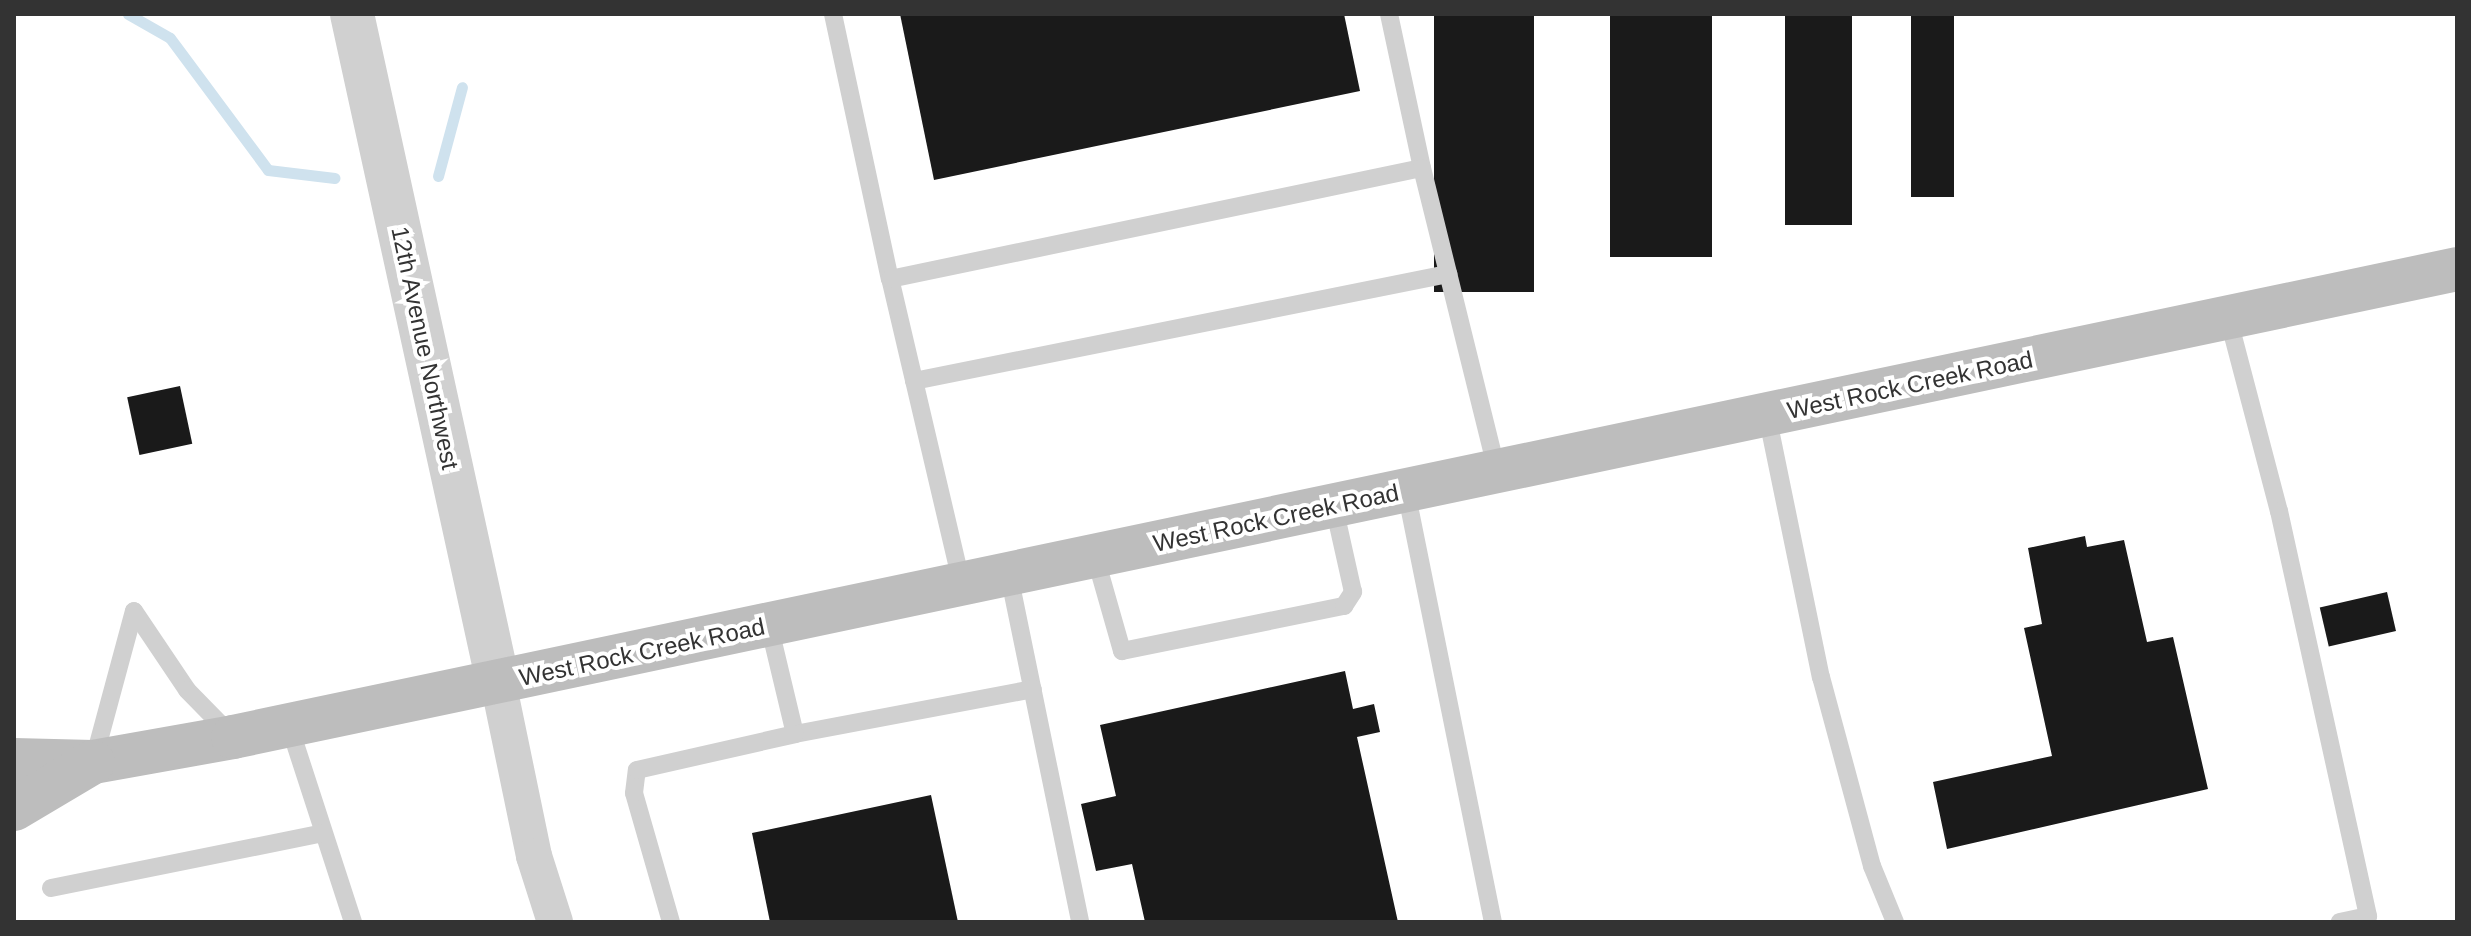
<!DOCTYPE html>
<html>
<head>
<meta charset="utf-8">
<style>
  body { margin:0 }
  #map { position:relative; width:2471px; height:936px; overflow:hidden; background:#fff; font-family:Arial,sans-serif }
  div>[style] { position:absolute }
  .stream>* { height:11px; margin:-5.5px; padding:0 5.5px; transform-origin:5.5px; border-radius:5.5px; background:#cfe2ee }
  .building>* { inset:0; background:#1a1a1a; transform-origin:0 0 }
  .service>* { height:18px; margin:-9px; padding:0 9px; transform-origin:9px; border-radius:9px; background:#d0d0d0 }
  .minor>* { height:36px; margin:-18px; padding:0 18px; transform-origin:18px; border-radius:18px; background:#d0d0d0 }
  .tertiary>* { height:44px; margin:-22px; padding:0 22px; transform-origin:22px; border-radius:22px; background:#d0d0d0 }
  .secondary>* { height:44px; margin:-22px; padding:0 22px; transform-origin:22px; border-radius:22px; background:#bdbdbd }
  span { translate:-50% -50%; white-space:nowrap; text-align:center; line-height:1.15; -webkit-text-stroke:8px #fff; paint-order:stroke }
  .street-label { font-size:24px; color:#333 }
  .frame { position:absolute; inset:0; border:16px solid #333; pointer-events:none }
</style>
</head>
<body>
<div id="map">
  <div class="stream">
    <i style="left:128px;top:14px;width:48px;rotate:29.7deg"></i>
    <i style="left:170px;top:38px;width:164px;rotate:53.4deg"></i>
    <i style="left:268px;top:170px;width:67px;rotate:6.8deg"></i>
    <i style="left:438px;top:176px;width:92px;rotate:-74.9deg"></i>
  </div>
  <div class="building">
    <i style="clip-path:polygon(900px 14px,1344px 14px,1360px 91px,934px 180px)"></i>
    <i style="left:1434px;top:14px;width:100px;height:278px"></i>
    <i style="left:1610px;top:14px;width:102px;height:243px"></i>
    <i style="left:1785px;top:14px;width:67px;height:211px"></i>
    <i style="left:1911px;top:14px;width:43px;height:183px"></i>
    <i style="left:180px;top:386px;width:59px;height:54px;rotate:78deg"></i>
    <i style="clip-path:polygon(2085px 536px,2087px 547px,2124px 540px,2147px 642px,2173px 637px,2208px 789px,1947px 849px,1933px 782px,2052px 756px,2024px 628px,2042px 624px,2028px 548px)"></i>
    <i style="left:2387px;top:592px;width:40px;height:69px;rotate:77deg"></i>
    <i style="clip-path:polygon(1345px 671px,1353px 709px,1374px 704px,1380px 732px,1357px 737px,1398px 922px,1145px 922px,1132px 864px,1096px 871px,1081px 804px,1116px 796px,1100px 725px)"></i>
    <i style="clip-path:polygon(931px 795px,958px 922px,770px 922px,752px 833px)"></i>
  </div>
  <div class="service">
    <i style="left:833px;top:14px;width:271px;rotate:77.9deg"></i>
    <i style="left:1389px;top:14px;width:157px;rotate:77.9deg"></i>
    <i style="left:2228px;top:317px;width:201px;rotate:75.3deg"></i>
    <i style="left:2279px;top:511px;width:415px;rotate:77.6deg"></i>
    <i style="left:2368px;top:916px;width:29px;rotate:168deg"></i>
    <i style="left:914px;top:381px;width:545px;rotate:-11.33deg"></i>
    <i style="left:1767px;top:415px;width:268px;rotate:78.4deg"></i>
    <i style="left:1821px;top:677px;width:196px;rotate:74.9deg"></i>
    <i style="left:1872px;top:866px;width:61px;rotate:67.7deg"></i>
    <i style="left:1406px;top:491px;width:440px;rotate:78.6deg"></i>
    <i style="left:1095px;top:556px;width:99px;rotate:74.1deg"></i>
    <i style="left:1122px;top:651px;width:227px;rotate:-11.5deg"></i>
    <i style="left:1344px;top:606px;width:17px;rotate:-57deg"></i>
    <i style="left:1353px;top:592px;width:87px;rotate:-102.6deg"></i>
    <i style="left:1009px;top:575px;width:354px;rotate:78.4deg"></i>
    <i style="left:962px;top:585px;width:314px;rotate:-103.2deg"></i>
    <i style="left:890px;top:279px;width:543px;rotate:-11.79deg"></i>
    <i style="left:1422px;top:168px;width:312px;rotate:76.1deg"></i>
    <i style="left:134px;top:611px;width:95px;rotate:56.1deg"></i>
    <i style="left:187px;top:690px;width:63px;rotate:45.6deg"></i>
    <i style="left:769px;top:625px;width:112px;rotate:76.6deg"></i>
    <i style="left:795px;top:734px;width:242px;rotate:-10.7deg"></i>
    <i style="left:289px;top:725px;width:207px;rotate:72deg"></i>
    <i style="left:94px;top:759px;width:153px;rotate:-74.9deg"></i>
    <i style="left:51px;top:888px;width:278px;rotate:-11.4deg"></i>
    <i style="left:671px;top:922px;width:134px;rotate:-106deg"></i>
    <i style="left:634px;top:793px;width:23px;rotate:-83deg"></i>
    <i style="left:637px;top:770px;width:162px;rotate:-12.8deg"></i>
  </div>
  <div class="minor">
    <i style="left:498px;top:682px;width:178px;rotate:78.3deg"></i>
    <i style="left:534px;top:856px;width:69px;rotate:72.3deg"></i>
  </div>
  <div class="tertiary">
    <i style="left:352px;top:14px;width:684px;rotate:77.67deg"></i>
  </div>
  <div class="secondary">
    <i style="left:14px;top:760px;width:79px;rotate:1.5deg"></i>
    <i style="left:93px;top:762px;width:142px;rotate:-10.1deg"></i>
    <i style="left:233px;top:737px;width:2273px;rotate:-11.88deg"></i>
    <i style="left:14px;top:809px;width:92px;rotate:-30.7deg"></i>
  </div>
  <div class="street-label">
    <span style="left:425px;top:348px;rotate:78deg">12th Avenue Northwest</span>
    <span style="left:1910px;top:385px;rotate:-12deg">West Rock Creek Road</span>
    <span style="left:1276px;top:518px;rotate:-12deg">West Rock Creek Road</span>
    <span style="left:642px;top:652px;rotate:-12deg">West Rock Creek Road</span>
  </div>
  <div class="frame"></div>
</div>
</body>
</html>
